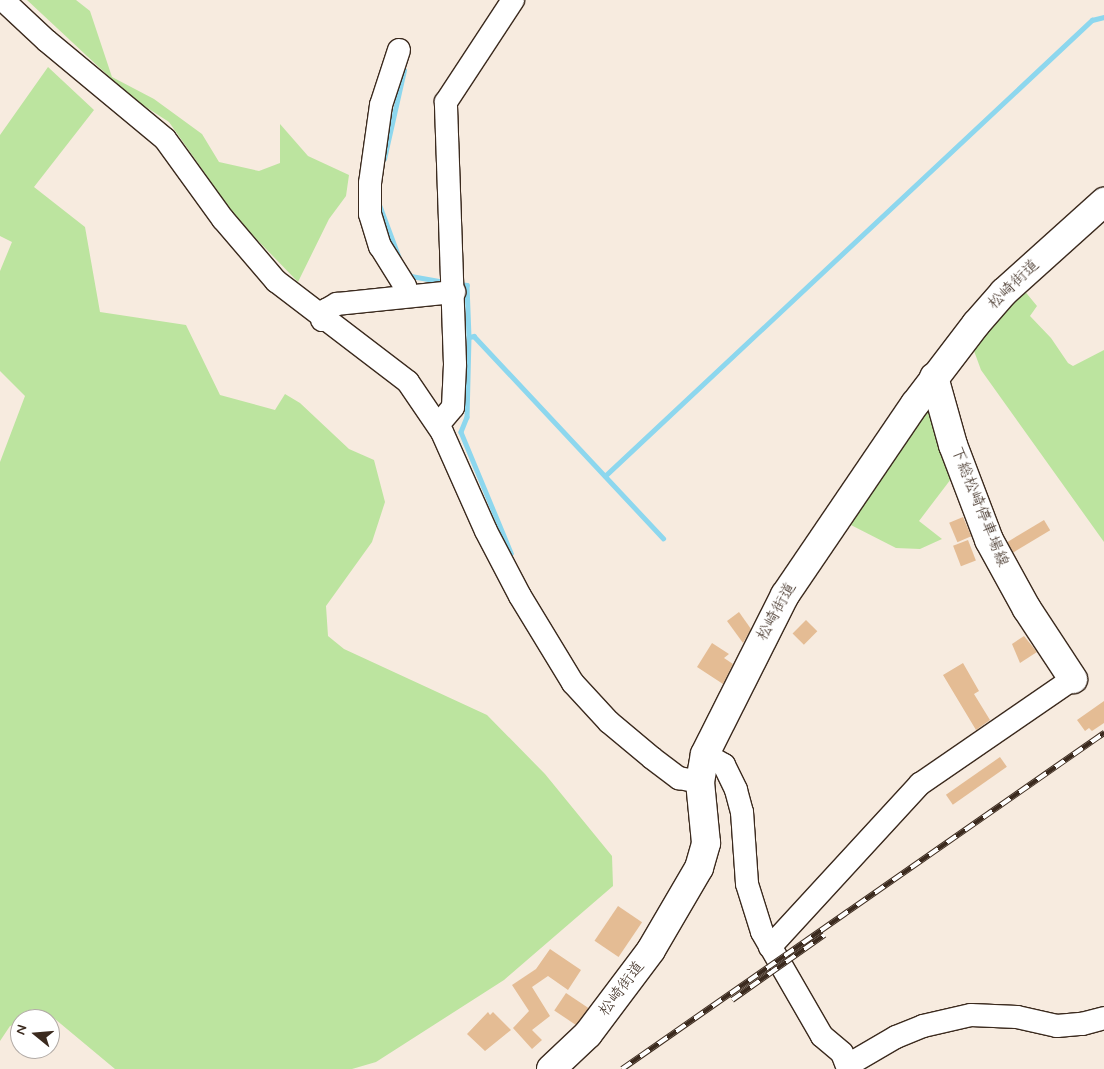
<!DOCTYPE html>
<html>
<head>
<meta charset="utf-8">
<style>
  body { margin:0 }
  #map { position:relative; width:1104px; height:1069px; overflow:hidden; background:#f7ebdf; font-family:Mynerve,"Klee One",sans-serif }
  div>[style] { position:absolute }
  .green>* { inset:0; background:#bce49f }
  .stream>* { height:4.5px; margin:-2.25px; padding:0 2.25px; transform-origin:2.25px; border-radius:2.25px; background:#8dd7ee }
  .building>* { inset:0; background:#e4bc94; transform-origin:0 0 }
  .roads { filter:drop-shadow(1px 0 #3b2a1e) drop-shadow(-1px 0 #3b2a1e) drop-shadow(0 1px #3b2a1e) drop-shadow(0 -1px #3b2a1e) }
  .minor>* { height:22px; margin:-11px; padding:0 11px; transform-origin:11px; border-radius:11px; background:#fff }
  .major>* { height:28px; margin:-14px; padding:0 14px; transform-origin:14px; border-radius:14px; background:#fff }
  .rail>* { height:5.5px; margin-top:-2.75px; transform-origin:0; background:repeating-linear-gradient(90deg,#fff 0 11px,#3b2a1e 0 22px); box-sizing:border-box; border-block:1px solid #3b2a1e }
  span { translate:-50% -50%; white-space:nowrap; text-align:center; line-height:1.15; -webkit-text-stroke:4px #fff; paint-order:stroke }
  .street-label { font-size:16px; color:#3b2a1e }
  .north { position:absolute; left:10px; top:1009px; width:50px; height:50px; box-sizing:border-box; background:#fff; border:1px solid #b1aaa5; border-radius:50%; rotate:287deg; font-size:14px; font-weight:700; line-height:20px; text-align:center; color:#3b2a1e }
  .north::after { content:''; display:block; margin:auto; width:18px; height:22px; background:#3b2a1e; clip-path:polygon(50% 0,100% 100%,50% 72%,0 100%) }
</style>
</head>
<body>
<div id="map">
  <div class="green">
    <i style="clip-path:polygon(27px 0,76px 0,90px 11px,112px 77px,154px 99px,202px 134px,219px 162px,259px 171px,280px 163px,280px 124px,308px 156px,349px 175px,346px 196px,329px 219px,298px 282px,237px 219px,169px 122px,132px 98px)"></i>
    <i style="clip-path:polygon(48px 67px,94px 110px,34px 187px,85px 227px,100px 312px,186px 325px,220px 395px,275px 410px,285px 394px,300px 403px,349px 449px,374px 460px,385px 502px,372px 542px,326px 606px,328px 636px,344px 649px,487px 715px,545px 774px,612px 856px,613px 886px,504px 980px,376px 1062px,352px 1069px,115px 1069px,49px 1014px,20px 1019px,20px 1023px,10px 1026px,0 1041px,0 462px,25px 396px,0 371px,0 271px,12px 242px,0 236px,0 135px)"></i>
    <i style="clip-path:polygon(1023px 289px,1037px 306px,1030px 316px,1051px 338px,1068px 363px,1073px 366px,1104px 350px,1104px 542px,981px 370px,970px 340px)"></i>
    <i style="clip-path:polygon(925px 404px,936px 408px,954px 475px,919px 521px,942px 539px,920px 549px,896px 548px,845px 522px)"></i>
  </div>
  <div class="stream">
    <i style="left:384px;top:159px;width:91px;rotate:-77.3deg"></i>
    <i style="left:380px;top:206px;width:54px;rotate:69.6deg"></i>
    <i style="left:408px;top:272px;width:5px;rotate:53deg"></i>
    <i style="left:411px;top:276px;width:35px;rotate:10deg"></i>
    <i style="left:458px;top:284px;width:9px;rotate:6deg"></i>
    <i style="left:467px;top:285px;width:52px;rotate:87.8deg"></i>
    <i style="left:469px;top:337px;width:80px;rotate:91.4deg"></i>
    <i style="left:467px;top:417px;width:16px;rotate:112deg"></i>
    <i style="left:461px;top:432px;width:131px;rotate:67.5deg"></i>
    <i style="left:469px;top:337px;width:5px;rotate:-11deg"></i>
    <i style="left:474px;top:336px;width:277px;rotate:46.9deg"></i>
    <i style="left:605px;top:476px;width:667px;rotate:-43.12deg"></i>
    <i style="left:1092px;top:20px;width:12px;rotate:-14deg"></i>
  </div>
  <div class="building">
    <i style="left:963px;top:517px;width:21px;height:15px;rotate:67deg"></i>
    <i style="left:1044px;top:520px;width:12px;height:43px;rotate:59deg"></i>
    <i style="left:968px;top:540px;width:22px;height:16px;rotate:69deg"></i>
    <i style="clip-path:polygon(739px 612px,751px 629px,743px 643px,727px 621px)"></i>
    <i style="left:806px;top:620px;width:16px;height:19px;rotate:45deg"></i>
    <i style="clip-path:polygon(1024px 636px,1037px 652px,1020px 663px,1012px 644px)"></i>
    <i style="clip-path:polygon(712px 643px,729px 654px,724px 658px,733px 664px,723px 684px,697px 667px)"></i>
    <i style="clip-path:polygon(963px 663px,979px 691px,974px 694px,990px 720px,976px 730px,943px 675px)"></i>
    <i style="clip-path:polygon(1104px 701px,1104px 723px,1092px 731px,1089px 728px,1085px 731px,1077px 720px)"></i>
    <i style="left:1000px;top:757px;width:12px;height:66px;rotate:55deg"></i>
    <i style="left:618px;top:906px;width:29px;height:42px;rotate:34deg"></i>
    <i style="clip-path:polygon(550px 949px,581px 970px,568px 990px,548px 976px,532px 987px,550px 1016px,532px 1030px,542px 1040px,532px 1049px,513px 1028px,529px 1011px,512px 985px,536px 969px)"></i>
    <i style="left:566px;top:993px;width:27px;height:21px;rotate:34deg"></i>
    <i style="clip-path:polygon(488px 1012px,490px 1015px,493px 1012px,511px 1030px,485px 1051px,467px 1034px)"></i>
  </div>
  <div class="roads">
    <div class="minor">
      <i style="left:3px;top:0;width:60px;rotate:43deg"></i>
      <i style="left:47px;top:41px;width:153px;rotate:39.7deg"></i>
      <i style="left:165px;top:139px;width:99px;rotate:54.1deg"></i>
      <i style="left:223px;top:219px;width:82px;rotate:49.5deg"></i>
      <i style="left:276px;top:281px;width:166px;rotate:37.4deg"></i>
      <i style="left:408px;top:382px;width:60px;rotate:55.8deg"></i>
      <i style="left:442px;top:432px;width:108px;rotate:66deg"></i>
      <i style="left:486px;top:531px;width:73px;rotate:62.4deg"></i>
      <i style="left:520px;top:596px;width:102px;rotate:58.7deg"></i>
      <i style="left:573px;top:683px;width:53px;rotate:47.3deg"></i>
      <i style="left:609px;top:722px;width:56px;rotate:39.9deg"></i>
      <i style="left:652px;top:758px;width:34px;rotate:37deg"></i>
      <i style="left:679px;top:778px;width:21px;rotate:11deg"></i>
      <i style="left:399px;top:50px;width:58px;rotate:108.1deg"></i>
      <i style="left:381px;top:105px;width:79px;rotate:98deg"></i>
      <i style="left:370px;top:183px;width:31px;rotate:90deg"></i>
      <i style="left:370px;top:214px;width:34px;rotate:73deg"></i>
      <i style="left:380px;top:246px;width:47px;rotate:58deg"></i>
      <i style="left:405px;top:286px;width:9px;rotate:77deg"></i>
      <i style="left:322px;top:320px;width:11px;rotate:-68deg"></i>
      <i style="left:326px;top:310px;width:13px;rotate:-29deg"></i>
      <i style="left:337px;top:304px;width:118px;rotate:-5.9deg"></i>
      <i style="left:438px;top:425px;width:23px;rotate:-50deg"></i>
      <i style="left:453px;top:407px;width:43px;rotate:-87.3deg"></i>
      <i style="left:455px;top:364px;width:262px;rotate:-92deg"></i>
      <i style="left:446px;top:102px;width:122px;rotate:-56.7deg"></i>
      <i style="left:705px;top:754px;width:22px;rotate:30deg"></i>
      <i style="left:724px;top:765px;width:28px;rotate:64deg"></i>
      <i style="left:736px;top:790px;width:23px;rotate:75deg"></i>
      <i style="left:742px;top:812px;width:72px;rotate:86deg"></i>
      <i style="left:747px;top:884px;width:50px;rotate:72.6deg"></i>
      <i style="left:762px;top:932px;width:120px;rotate:60deg"></i>
      <i style="left:822px;top:1036px;width:26px;rotate:40deg"></i>
      <i style="left:842px;top:1053px;width:17px;rotate:69deg"></i>
      <i style="left:770px;top:947px;width:222px;rotate:-47.4deg"></i>
      <i style="left:920px;top:784px;width:186px;rotate:-34.5deg"></i>
      <i style="left:848px;top:1065px;width:56px;rotate:-30.3deg"></i>
      <i style="left:896px;top:1037px;width:29px;rotate:-22deg"></i>
      <i style="left:923px;top:1026px;width:49px;rotate:-12.9deg"></i>
      <i style="left:971px;top:1015px;width:46px;rotate:2.5deg"></i>
      <i style="left:1017px;top:1017px;width:41px;rotate:12.7deg"></i>
      <i style="left:1057px;top:1026px;width:25px;rotate:-5deg"></i>
      <i style="left:1082px;top:1024px;width:23px;rotate:-15deg"></i>
    </div>
    <div class="major">
      <i style="left:934px;top:377px;width:71px;rotate:74.4deg"></i>
      <i style="left:953px;top:445px;width:102px;rotate:69.2deg"></i>
      <i style="left:989px;top:540px;width:79px;rotate:61.2deg"></i>
      <i style="left:1027px;top:609px;width:84px;rotate:56.7deg"></i>
      <i style="left:551px;top:1069px;width:51px;rotate:-43.4deg"></i>
      <i style="left:588px;top:1034px;width:105px;rotate:-53.1deg"></i>
      <i style="left:651px;top:950px;width:95px;rotate:-59.7deg"></i>
      <i style="left:699px;top:868px;width:26px;rotate:-74deg"></i>
      <i style="left:706px;top:843px;width:61px;rotate:-95.6deg"></i>
      <i style="left:700px;top:782px;width:28px;rotate:-80deg"></i>
      <i style="left:705px;top:754px;width:178px;rotate:-63.3deg"></i>
      <i style="left:785px;top:595px;width:231px;rotate:-55.8deg"></i>
      <i style="left:915px;top:404px;width:101px;rotate:-52.7deg"></i>
      <i style="left:976px;top:324px;width:43px;rotate:-48.8deg"></i>
      <i style="left:1004px;top:292px;width:135px;rotate:-42deg"></i>
    </div>
  </div>
  <div class="rail">
    <i style="left:732px;top:1000px;width:113px;rotate:-35.2deg"></i>
    <i style="left:622px;top:1069px;width:588px;rotate:-34.88deg"></i>
  </div>
  <div class="street-label">
    <span style="left:1014px;top:285px;rotate:-44deg">松崎街道</span>
    <span style="left:979px;top:507px;rotate:68deg">下総松崎停車場線</span>
    <span style="left:777px;top:612px;rotate:-61deg">松崎街道</span>
    <span style="left:622px;top:989px;rotate:-53deg">松崎街道</span>
  </div>
  <div class="north">N</div>
</div>
</body>
</html>
